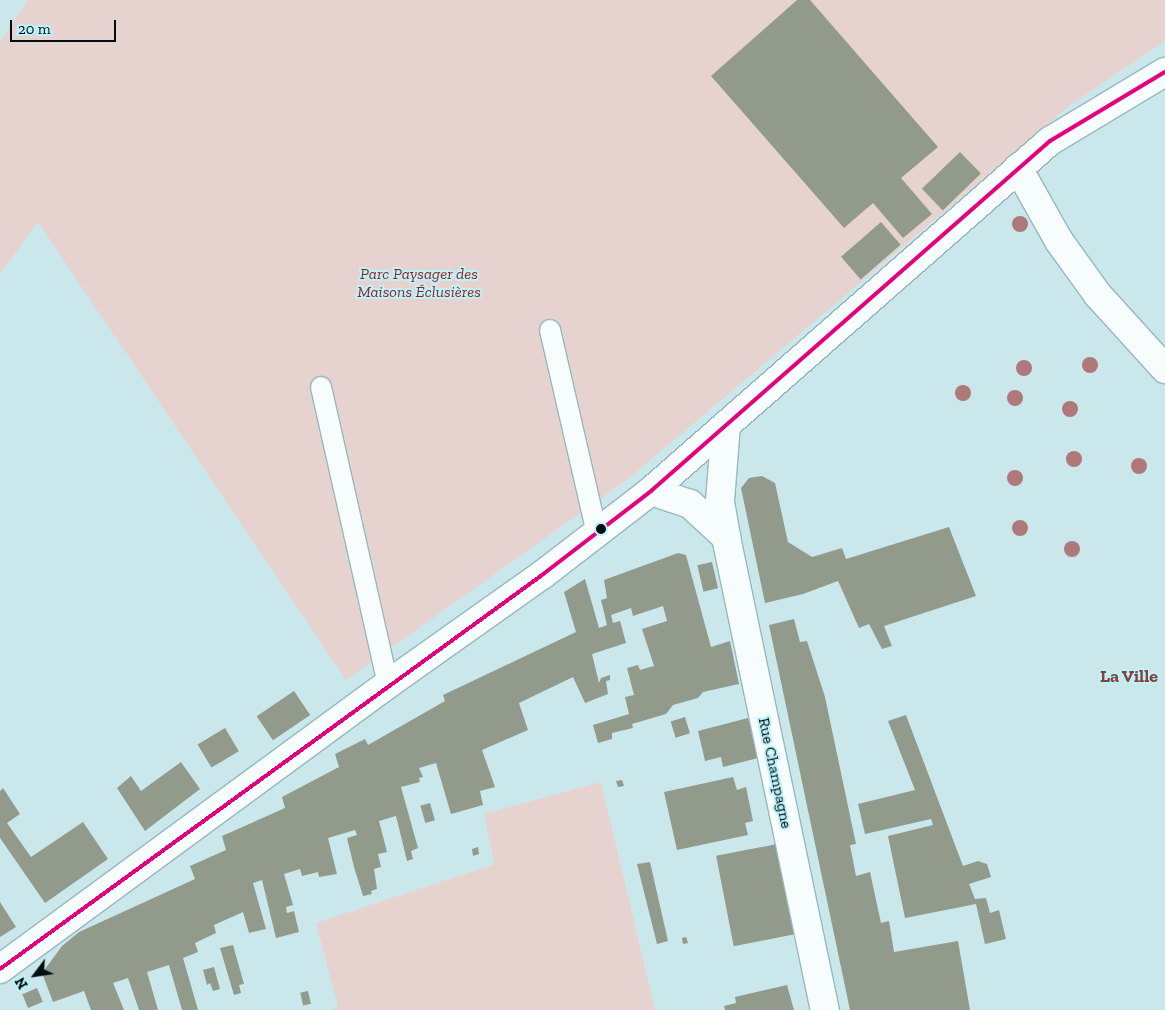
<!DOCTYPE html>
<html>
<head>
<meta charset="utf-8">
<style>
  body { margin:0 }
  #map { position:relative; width:1165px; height:1010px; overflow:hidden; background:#cae8ec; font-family:"Zilla Slab",serif }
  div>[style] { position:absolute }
  .green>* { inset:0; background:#e6d3d0 }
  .building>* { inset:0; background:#929a8c; transform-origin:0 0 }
  .roads { filter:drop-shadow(1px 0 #98b8bd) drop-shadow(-1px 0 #98b8bd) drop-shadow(0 1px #98b8bd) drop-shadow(0 -1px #98b8bd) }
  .lane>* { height:20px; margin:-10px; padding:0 10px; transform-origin:10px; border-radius:10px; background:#f7fcfc }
  .street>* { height:28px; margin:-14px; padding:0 14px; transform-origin:14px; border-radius:14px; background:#f7fcfc }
  .bus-1>* { height:4px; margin:-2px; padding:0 2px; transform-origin:2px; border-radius:2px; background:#e5007d }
  .trees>* { width:16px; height:16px; margin:-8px; border-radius:50%; background:#ae7978 }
  .dots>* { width:14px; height:14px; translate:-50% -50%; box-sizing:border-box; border:2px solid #bcf2fa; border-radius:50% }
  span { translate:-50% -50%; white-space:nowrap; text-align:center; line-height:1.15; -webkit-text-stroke:4px #bcf2fa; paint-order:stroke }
  .park-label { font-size:16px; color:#971e1a; font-style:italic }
  .street-label { font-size:16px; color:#000e11 }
  .neighbourhood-label { font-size:18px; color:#873f38; font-weight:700 }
  .north { position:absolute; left:10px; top:950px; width:50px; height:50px; -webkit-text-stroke:4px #bcf2fa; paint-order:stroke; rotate:239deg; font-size:14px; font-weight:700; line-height:20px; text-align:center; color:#000e11 }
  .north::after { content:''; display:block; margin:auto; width:18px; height:22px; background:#000e11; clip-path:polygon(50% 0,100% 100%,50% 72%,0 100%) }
  .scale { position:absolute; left:10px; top:20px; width:106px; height:22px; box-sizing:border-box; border:2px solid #000e11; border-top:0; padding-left:6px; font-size:15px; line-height:18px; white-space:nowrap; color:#000e11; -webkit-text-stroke:4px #bcf2fa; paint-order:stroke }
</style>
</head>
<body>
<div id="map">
  <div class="green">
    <i style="clip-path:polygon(28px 0,1165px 0,1165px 41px,1069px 106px,628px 479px,346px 680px,38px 222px,0 274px,0 41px)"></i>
    <i style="clip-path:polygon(601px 782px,655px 1010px,330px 1010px,338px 1007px,316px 923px,494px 864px,484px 814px)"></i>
  </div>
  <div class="building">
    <i style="clip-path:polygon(797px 0,810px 0,938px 147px,901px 178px,932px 214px,903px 238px,873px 203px,844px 228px,711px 76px)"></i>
    <i style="left:960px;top:152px;width:30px;height:53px;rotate:46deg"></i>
    <i style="left:881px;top:222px;width:30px;height:53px;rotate:49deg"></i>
    <i style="clip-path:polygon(762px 476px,775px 483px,788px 542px,812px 557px,842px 548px,846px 559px,949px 527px,976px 596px,884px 626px,892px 646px,882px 649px,869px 624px,859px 628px,838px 581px,803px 594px,765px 603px,741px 488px,749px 478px)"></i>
    <i style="clip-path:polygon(678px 553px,686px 555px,711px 647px,730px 641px,739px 684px,703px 692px,698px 698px,673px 705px,666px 714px,632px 724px,633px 728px,612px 733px,612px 739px,598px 743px,593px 725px,629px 714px,625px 697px,634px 695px,627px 668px,638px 665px,640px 670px,654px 666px,642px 629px,667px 621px,663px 606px,633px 616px,631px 608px,611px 615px,613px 623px,620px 621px,626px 643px,592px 654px,599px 683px,601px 678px,610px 675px,610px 680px,606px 681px,608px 694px,585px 703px,573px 677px,519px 703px,528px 730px,482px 750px,495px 787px,480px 791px,483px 805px,451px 814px,436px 763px,419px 768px,423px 777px,419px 778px,420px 782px,401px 787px,418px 848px,411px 851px,413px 859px,407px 861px,396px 816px,379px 821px,387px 852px,378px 854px,381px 867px,374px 869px,377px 889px,371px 891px,372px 894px,363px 896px,354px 867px,347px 838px,357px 835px,355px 830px,328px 838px,337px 874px,319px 877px,318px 872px,302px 876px,300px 869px,284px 874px,293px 905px,286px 907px,287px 913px,294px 911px,299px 932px,276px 938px,262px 880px,253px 883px,266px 929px,249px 933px,243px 912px,214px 925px,216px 933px,195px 943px,198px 952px,183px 958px,198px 1010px,182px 1010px,169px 965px,147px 972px,158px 1010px,139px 1010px,128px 978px,113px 983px,124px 1010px,91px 1010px,84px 991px,53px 1002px,42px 973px,62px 946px,79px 932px,195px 879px,190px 866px,226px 850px,222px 836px,285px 808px,282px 797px,339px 767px,335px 754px,365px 739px,368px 745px,445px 701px,443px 695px,576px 632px,564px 592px,585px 579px,599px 628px,607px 625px,601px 600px,607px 598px,604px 580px)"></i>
    <i style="left:712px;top:562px;width:27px;height:15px;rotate:77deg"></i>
    <i style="clip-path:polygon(794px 619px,800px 642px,807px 641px,825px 697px,856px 844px,850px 845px,856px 876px,870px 872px,881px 923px,889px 921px,894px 952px,958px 941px,970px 1010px,850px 1010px,769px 625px)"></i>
    <i style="left:294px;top:691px;width:29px;height:45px;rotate:56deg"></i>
    <i style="clip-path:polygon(906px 715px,963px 866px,978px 861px,987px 864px,991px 877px,969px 884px,975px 899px,986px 898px,990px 913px,999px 910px,1006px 939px,985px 944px,976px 904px,905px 918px,888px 836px,933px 825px,931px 819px,865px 834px,858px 804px,915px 790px,888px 721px)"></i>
    <i style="left:685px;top:717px;width:17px;height:15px;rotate:73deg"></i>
    <i style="clip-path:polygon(748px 718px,758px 758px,723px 767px,721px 757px,705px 761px,698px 731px)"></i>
    <i style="left:225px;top:728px;width:27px;height:32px;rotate:59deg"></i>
    <i style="clip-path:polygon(181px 762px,200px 789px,145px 831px,117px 788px,131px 776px,141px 791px)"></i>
    <i style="clip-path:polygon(733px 777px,737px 790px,746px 787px,753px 821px,745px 823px,748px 835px,677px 850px,664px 792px)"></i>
    <i style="clip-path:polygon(622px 780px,624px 786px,618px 787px,616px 781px)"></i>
    <i style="clip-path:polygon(3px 788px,20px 814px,7px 823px,31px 857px,83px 822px,108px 859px,45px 903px,0 838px,0 791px)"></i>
    <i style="left:430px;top:803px;width:18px;height:10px;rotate:74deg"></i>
    <i style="left:777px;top:844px;width:92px;height:62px;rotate:79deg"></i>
    <i style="clip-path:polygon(478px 847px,479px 854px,473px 856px,472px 849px)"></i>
    <i style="clip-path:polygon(650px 862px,668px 941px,657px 944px,637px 864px)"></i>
    <i style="clip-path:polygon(0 902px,16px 927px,0 937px)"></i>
    <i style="clip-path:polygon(686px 937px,688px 943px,683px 944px,682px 938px)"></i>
    <i style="clip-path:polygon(233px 945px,244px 984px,239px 985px,241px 993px,234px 995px,220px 948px)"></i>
    <i style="clip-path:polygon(214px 967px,220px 989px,213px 991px,210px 983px,207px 985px,203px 970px)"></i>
    <i style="clip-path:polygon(787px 985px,794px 1010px,725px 1010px,724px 1006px,736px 1003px,735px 997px)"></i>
    <i style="left:37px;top:988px;width:15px;height:16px;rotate:67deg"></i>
    <i style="left:308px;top:991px;width:13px;height:8px;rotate:77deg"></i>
  </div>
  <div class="roads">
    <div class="lane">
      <i style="left:550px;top:330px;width:208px;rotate:77deg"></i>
      <i style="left:321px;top:387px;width:304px;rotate:77.3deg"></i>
    </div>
    <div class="street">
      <i style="left:1018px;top:168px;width:84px;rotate:60.7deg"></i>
      <i style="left:1059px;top:241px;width:67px;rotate:54.2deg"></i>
      <i style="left:1098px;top:295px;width:100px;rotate:47.8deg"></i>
      <i style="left:726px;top:425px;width:77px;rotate:94.5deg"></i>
      <i style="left:720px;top:502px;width:36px;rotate:80deg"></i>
      <i style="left:726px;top:537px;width:483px;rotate:78.2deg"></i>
      <i style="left:651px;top:491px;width:41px;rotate:18.4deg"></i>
      <i style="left:690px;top:504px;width:49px;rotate:42.5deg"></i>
      <i style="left:0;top:969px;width:481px;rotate:-36.3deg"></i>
      <i style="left:388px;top:684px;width:189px;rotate:-35.3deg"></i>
      <i style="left:542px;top:575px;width:138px;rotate:-37.6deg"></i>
      <i style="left:651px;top:491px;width:531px;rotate:-41.26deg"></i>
      <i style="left:1050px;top:141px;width:134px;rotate:-31deg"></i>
    </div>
  </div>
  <div class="bus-1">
    <i style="left:0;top:969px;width:670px;rotate:-36.01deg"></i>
    <i style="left:542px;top:575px;width:138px;rotate:-37.6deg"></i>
    <i style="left:651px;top:491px;width:531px;rotate:-41.26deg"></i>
    <i style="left:1050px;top:141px;width:134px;rotate:-31deg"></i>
  </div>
  <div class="trees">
    <i style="left:1020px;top:224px"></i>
    <i style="left:1090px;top:365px"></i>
    <i style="left:1024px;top:368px"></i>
    <i style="left:963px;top:393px"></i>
    <i style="left:1015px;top:398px"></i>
    <i style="left:1070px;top:409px"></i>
    <i style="left:1074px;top:459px"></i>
    <i style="left:1139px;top:466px"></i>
    <i style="left:1015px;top:478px"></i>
    <i style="left:1020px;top:528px"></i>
    <i style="left:1072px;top:549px"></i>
  </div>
  <div class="dots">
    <i style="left:601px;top:529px;background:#000e11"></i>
  </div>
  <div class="park-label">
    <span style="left:419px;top:283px">Parc Paysager des<br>Maisons Éclusières</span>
  </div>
  <div class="street-label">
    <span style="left:775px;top:773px;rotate:78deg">Rue Champagne</span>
  </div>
  <div class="neighbourhood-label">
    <span style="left:1129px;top:676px">La Ville</span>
  </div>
  <div class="north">N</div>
  <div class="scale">20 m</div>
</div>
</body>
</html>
